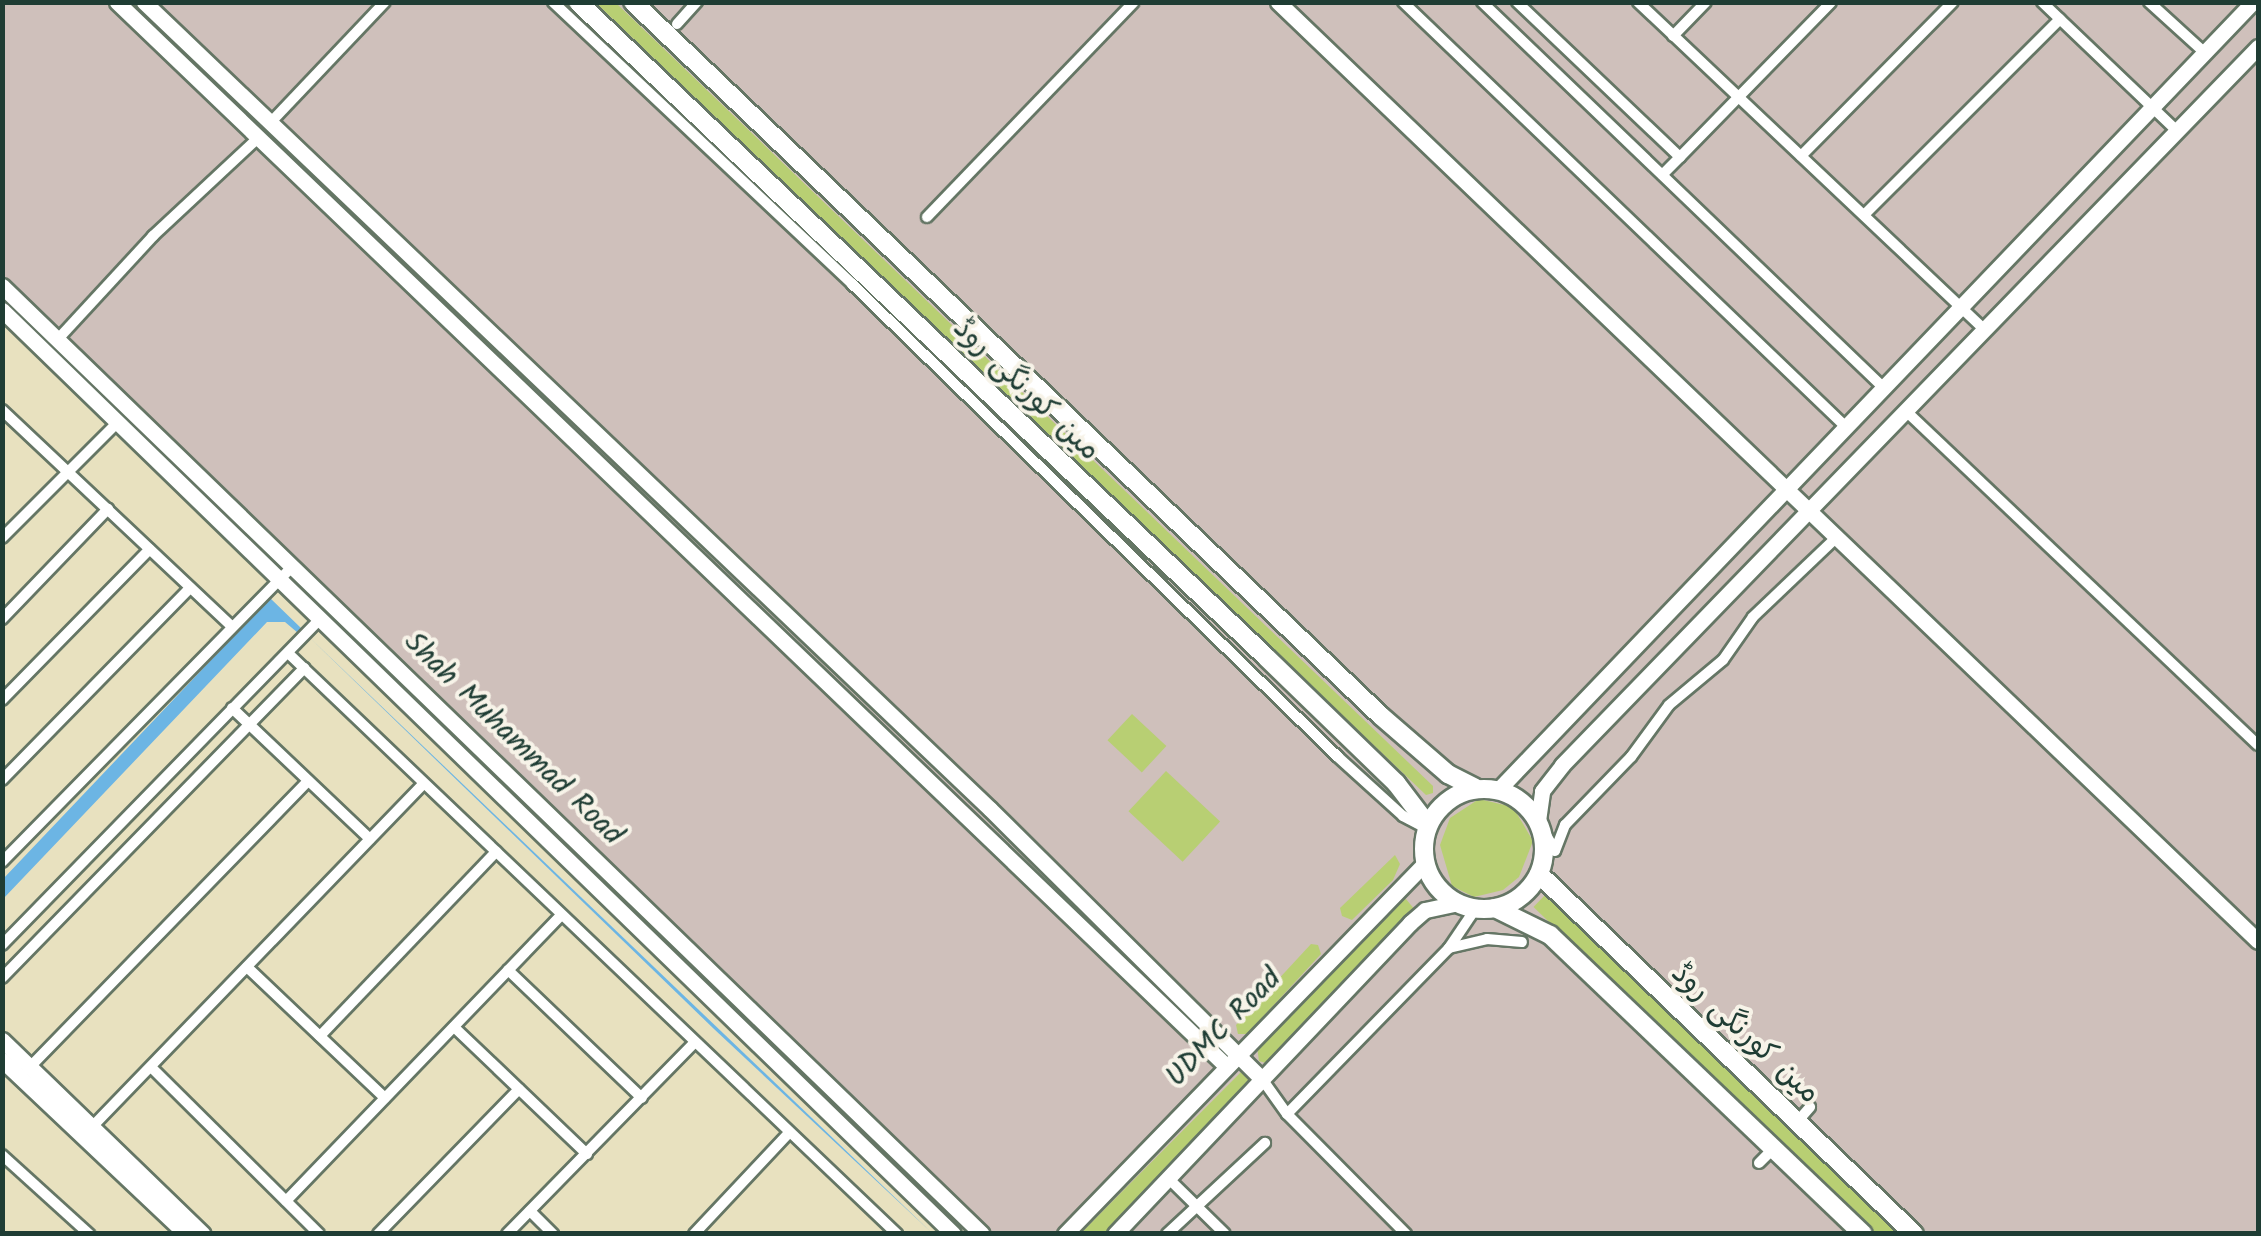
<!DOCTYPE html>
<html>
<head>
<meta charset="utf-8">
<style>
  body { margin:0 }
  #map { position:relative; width:2261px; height:1236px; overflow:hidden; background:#e8e1bf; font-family:Kalam,"Playpen Sans Arabic",sans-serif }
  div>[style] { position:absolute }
  .industrial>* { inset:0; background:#cfc0bb }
  .green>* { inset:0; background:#b8cf73; transform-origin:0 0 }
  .water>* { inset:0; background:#6cb5e4 }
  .roads { filter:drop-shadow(2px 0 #657665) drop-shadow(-2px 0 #657665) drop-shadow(0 2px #657665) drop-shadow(0 -2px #657665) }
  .street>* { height:10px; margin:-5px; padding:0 5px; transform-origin:5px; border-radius:5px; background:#fff }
  .secondary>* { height:15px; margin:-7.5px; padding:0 7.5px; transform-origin:7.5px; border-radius:7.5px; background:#fff }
  .primary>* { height:18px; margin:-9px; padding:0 9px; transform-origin:9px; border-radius:9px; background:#fff }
  .primary>.ring { margin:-9px; padding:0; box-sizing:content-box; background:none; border:18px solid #fff; border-radius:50% }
  span { translate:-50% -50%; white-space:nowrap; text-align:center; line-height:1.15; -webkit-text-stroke:8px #f7f3e8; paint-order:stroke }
  .street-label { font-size:30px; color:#1f3d34 }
  .frame { position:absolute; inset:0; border:5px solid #1f3d34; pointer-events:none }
</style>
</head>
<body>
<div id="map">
  <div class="industrial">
    <i style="clip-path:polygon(2px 3px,2258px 3px,2258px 1233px,966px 1233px,3px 311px)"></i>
  </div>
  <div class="green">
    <i style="clip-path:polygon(596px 3px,616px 3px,1433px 786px,1433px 793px,1426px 795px)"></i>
    <i style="left:1132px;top:714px;width:47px;height:36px;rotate:43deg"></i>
    <i style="left:1166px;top:771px;width:74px;height:55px;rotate:43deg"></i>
    <i style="clip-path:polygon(1479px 799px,1513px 807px,1533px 841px,1519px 877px,1503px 890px,1474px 897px,1452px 886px,1440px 845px,1450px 818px)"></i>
    <i style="clip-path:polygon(1395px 855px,1400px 864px,1393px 880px,1352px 920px,1342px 916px,1340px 908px)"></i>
    <i style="left:1546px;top:894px;width:492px;height:18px;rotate:44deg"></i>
    <i style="clip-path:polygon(1406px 899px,1415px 910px,1269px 1064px,1259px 1061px,1257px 1047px,1396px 901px)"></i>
    <i style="clip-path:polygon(1311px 944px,1318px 945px,1321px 954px,1247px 1034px,1238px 1034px,1236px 1025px)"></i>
    <i style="clip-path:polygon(1245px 1068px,1250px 1070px,1252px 1081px,1106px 1233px,1080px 1234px)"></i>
  </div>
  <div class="water">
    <i style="clip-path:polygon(270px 598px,302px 629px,298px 633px,285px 622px,267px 622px,3px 899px,3px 879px)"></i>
    <i style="clip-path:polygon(308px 636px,932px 1233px,714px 1029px)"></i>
  </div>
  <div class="roads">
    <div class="street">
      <i style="left:553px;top:2px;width:411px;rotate:43.3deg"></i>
      <i style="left:852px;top:284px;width:678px;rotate:44.22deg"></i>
      <i style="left:1338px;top:757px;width:88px;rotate:42.2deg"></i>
      <i style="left:1403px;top:816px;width:26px;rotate:28deg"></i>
      <i style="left:1403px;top:2px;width:614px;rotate:43.81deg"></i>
      <i style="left:1482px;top:2px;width:557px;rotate:43.84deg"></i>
      <i style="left:1517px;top:2px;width:225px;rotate:43.6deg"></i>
      <i style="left:1680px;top:157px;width:25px;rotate:135deg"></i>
      <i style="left:1638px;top:2px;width:475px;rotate:43.4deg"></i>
      <i style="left:2042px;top:2px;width:187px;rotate:43.7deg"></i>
      <i style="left:2149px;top:2px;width:76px;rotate:42.3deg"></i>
      <i style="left:677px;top:24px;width:30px;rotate:-48deg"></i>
      <i style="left:1673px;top:36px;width:47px;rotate:-45.9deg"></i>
      <i style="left:272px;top:121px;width:164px;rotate:-46.5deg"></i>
      <i style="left:1801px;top:156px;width:216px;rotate:-45.4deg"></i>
      <i style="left:1680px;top:157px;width:216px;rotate:-45.7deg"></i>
      <i style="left:1864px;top:215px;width:277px;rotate:-45deg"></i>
      <i style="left:927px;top:217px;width:298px;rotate:-46.1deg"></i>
      <i style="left:59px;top:338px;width:139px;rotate:-47.3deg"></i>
      <i style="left:153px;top:236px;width:145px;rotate:-43deg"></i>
      <i style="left:2px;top:410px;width:316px;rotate:43.3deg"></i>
      <i style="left:1906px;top:411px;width:485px;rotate:43.5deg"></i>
      <i style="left:2px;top:538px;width:164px;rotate:-45deg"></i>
      <i style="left:2px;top:619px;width:153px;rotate:-46.1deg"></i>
      <i style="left:288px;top:653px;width:842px;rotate:43.65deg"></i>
      <i style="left:2px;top:700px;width:211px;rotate:-45.6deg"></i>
      <i style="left:232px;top:708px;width:190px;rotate:43.5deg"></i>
      <i style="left:2px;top:780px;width:269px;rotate:-45.6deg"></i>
      <i style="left:1538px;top:821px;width:34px;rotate:60deg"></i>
      <i style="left:1555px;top:851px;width:28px;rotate:-69deg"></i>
      <i style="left:1565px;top:825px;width:95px;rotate:-45.9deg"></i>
      <i style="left:1631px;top:757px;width:64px;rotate:-53.8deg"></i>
      <i style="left:1669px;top:705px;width:70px;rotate:-39.8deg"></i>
      <i style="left:1723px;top:660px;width:52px;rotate:-55.1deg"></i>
      <i style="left:1753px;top:617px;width:115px;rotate:-43.6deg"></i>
      <i style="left:2px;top:862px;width:415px;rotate:-45.5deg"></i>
      <i style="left:2px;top:945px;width:455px;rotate:-45.7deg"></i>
      <i style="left:1449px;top:948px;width:48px;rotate:-56deg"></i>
      <i style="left:247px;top:967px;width:190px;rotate:43.5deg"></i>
      <i style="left:508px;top:970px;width:185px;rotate:43.7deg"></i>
      <i style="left:2px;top:978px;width:433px;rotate:-45.7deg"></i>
      <i style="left:454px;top:1027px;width:184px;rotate:43.7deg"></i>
      <i style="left:320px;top:1036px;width:255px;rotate:-46.3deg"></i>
      <i style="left:152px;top:1068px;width:235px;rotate:44.8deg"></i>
      <i style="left:28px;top:1069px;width:402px;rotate:-45.8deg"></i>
      <i style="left:1262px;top:1079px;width:43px;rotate:54.5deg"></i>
      <i style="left:1287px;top:1114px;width:169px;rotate:45.2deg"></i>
      <i style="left:1287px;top:1114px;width:232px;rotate:-45.7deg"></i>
      <i style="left:1449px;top:948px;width:39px;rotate:-13deg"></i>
      <i style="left:1487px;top:939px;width:35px;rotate:5deg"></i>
      <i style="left:1797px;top:1122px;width:20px;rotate:-49deg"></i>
      <i style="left:90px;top:1129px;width:479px;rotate:-46deg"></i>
      <i style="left:2px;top:1155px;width:118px;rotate:42.2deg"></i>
      <i style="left:1759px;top:1163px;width:21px;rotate:-45deg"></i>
      <i style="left:1169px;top:1179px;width:78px;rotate:44.5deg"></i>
      <i style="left:286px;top:1201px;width:397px;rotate:-46.1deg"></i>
      <i style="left:530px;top:1211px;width:33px;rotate:45deg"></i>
      <i style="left:378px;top:1234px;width:202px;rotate:-45.8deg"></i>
      <i style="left:507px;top:1234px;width:266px;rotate:-45.6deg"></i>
      <i style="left:694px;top:1234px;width:137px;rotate:-46.8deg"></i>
      <i style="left:1167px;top:1234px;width:134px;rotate:-42.9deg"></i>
    </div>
    <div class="secondary">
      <i style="left:117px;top:2px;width:1537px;rotate:43.81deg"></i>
      <i style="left:144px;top:2px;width:1169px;rotate:43.65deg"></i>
      <i style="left:990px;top:809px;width:383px;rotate:44.8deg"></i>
      <i style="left:1278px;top:2px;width:1357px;rotate:43.78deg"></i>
      <i style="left:2px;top:286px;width:1363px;rotate:44.05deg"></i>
      <i style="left:2px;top:310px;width:1326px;rotate:44.17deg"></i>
      <i style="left:1498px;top:790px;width:1091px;rotate:-46.23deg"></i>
      <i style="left:1538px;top:821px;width:30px;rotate:-82deg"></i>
      <i style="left:1542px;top:791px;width:33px;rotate:-52deg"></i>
      <i style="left:1562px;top:765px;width:1000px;rotate:-45.89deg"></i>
      <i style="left:2px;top:1040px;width:279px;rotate:44deg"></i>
      <i style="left:2px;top:1060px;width:253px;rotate:43.4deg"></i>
      <i style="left:1065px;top:1234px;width:517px;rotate:-45.86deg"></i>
      <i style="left:1115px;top:1234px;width:429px;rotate:-46.5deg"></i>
      <i style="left:1410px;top:923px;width:20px;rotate:-41deg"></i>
      <i style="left:1425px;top:910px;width:34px;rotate:-12deg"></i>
    </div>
    <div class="primary">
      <i style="left:578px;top:2px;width:951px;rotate:43.59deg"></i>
      <i style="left:1267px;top:658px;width:180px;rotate:44.1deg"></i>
      <i style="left:1396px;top:783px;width:53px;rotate:52.7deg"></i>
      <i style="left:633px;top:2px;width:1034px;rotate:43.67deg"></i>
      <i style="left:1381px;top:716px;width:89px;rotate:40.9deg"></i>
      <i style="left:1448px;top:774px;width:30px;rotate:27deg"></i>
      <i class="ring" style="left:1424px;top:789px;width:102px;height:102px"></i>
      <i style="left:1539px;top:874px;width:520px;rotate:43.83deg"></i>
      <i style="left:1495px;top:908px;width:61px;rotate:26.1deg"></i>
      <i style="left:1550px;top:935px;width:433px;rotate:43.7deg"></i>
    </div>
  </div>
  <div class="street-label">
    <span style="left:1026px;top:390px;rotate:44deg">مین کورنگی روڈ</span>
    <span style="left:513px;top:739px;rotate:44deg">Shah Muhammad Road</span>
    <span style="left:1224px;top:1028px;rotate:-46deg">UDMC Road</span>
    <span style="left:1745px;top:1034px;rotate:43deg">مین کورنگی روڈ</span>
  </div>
  <div class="frame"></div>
</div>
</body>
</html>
